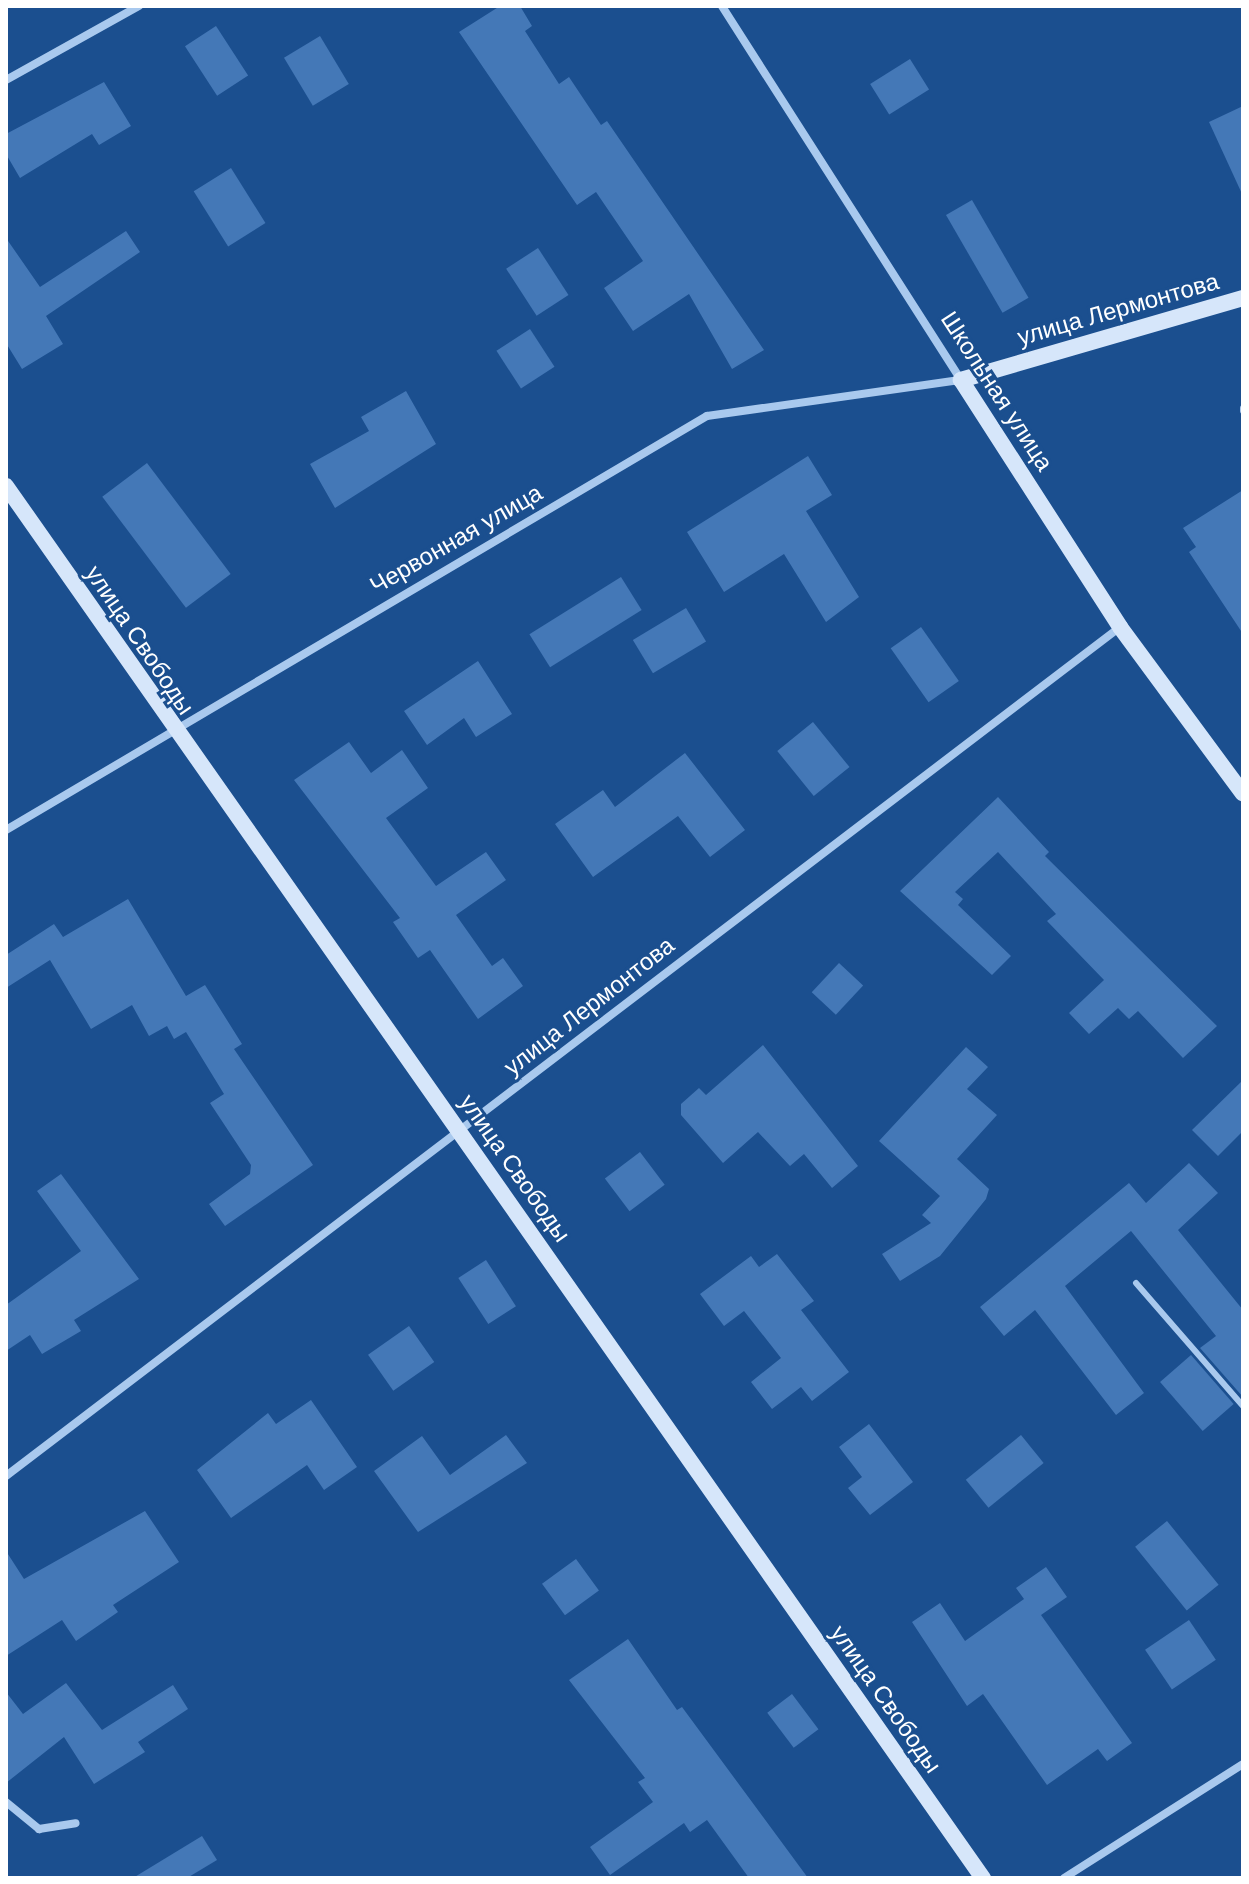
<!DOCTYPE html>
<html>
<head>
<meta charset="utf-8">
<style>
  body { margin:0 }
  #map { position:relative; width:1249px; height:1884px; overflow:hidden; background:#1b4f8f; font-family:Arial,sans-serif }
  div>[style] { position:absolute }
  .building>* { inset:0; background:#4478b7; transform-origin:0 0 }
  .lane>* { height:6px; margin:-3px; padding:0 3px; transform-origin:3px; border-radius:3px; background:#a9c9ee }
  .street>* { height:8px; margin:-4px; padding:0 4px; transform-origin:4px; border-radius:4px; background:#a9c9ee }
  .secondary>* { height:16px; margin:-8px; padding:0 8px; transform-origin:8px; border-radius:8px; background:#d6e6fa }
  span { translate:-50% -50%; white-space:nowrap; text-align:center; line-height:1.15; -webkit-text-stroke:6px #1b4f8f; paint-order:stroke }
  .street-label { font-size:24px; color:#fff }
  .frame { position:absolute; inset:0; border:8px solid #fff; pointer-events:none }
</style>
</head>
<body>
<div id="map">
  <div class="building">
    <i style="clip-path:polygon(500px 6px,520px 6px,532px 26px,525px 31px,559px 84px,569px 77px,601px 125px,607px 121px,764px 350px,732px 369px,689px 294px,633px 331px,604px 288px,643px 261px,596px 192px,577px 205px,459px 32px)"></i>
    <i style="left:216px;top:26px;width:59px;height:37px;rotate:57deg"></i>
    <i style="left:320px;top:36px;width:56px;height:42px;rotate:59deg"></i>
    <i style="left:910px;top:59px;width:36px;height:47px;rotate:58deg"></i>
    <i style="clip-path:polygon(104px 82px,131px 126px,99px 145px,92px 134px,20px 178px,6px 154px,6px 134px)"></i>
    <i style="clip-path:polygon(1243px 106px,1243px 196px,1209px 122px)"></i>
    <i style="left:231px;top:168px;width:65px;height:44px;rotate:58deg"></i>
    <i style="left:972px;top:200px;width:113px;height:30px;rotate:60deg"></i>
    <i style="clip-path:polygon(126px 231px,140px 252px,46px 316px,63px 344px,22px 369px,6px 343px,6px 238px,40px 287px)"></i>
    <i style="left:538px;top:248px;width:56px;height:38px;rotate:57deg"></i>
    <i style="left:530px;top:329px;width:45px;height:40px;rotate:57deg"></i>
    <i style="clip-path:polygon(406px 391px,436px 444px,335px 508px,310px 464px,369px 431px,361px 417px)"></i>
    <i style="clip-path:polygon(808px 456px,832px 495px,806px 511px,859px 597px,826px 622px,784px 554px,724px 592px,687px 532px)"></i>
    <i style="left:147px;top:463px;width:139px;height:56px;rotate:53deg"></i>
    <i style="clip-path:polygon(1243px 490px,1243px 634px,1189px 552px,1196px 547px,1183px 528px)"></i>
    <i style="left:621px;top:577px;width:39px;height:108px;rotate:58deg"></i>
    <i style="left:686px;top:608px;width:39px;height:62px;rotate:59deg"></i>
    <i style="left:921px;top:627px;width:66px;height:37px;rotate:55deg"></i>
    <i style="clip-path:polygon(478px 661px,512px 714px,476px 737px,464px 718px,427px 745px,404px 711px)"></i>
    <i style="left:813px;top:722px;width:58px;height:46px;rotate:51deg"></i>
    <i style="clip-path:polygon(349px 742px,371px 773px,402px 750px,428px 788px,386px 818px,436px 886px,486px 852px,506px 880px,456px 915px,492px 966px,503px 958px,523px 986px,478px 1019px,430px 950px,418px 958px,393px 922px,400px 918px,294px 780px)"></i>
    <i style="clip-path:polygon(685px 753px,745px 830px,710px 857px,678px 816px,593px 877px,555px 824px,603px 790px,615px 807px)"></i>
    <i style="clip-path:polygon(998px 797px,1049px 852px,1045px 856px,1217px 1026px,1183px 1058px,1138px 1011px,1129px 1019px,1118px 1008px,1089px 1034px,1069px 1013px,1104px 980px,1047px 921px,1056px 914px,998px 852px,955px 892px,963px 899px,958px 905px,1011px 956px,992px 975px,900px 891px)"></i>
    <i style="clip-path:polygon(128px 899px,186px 996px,205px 985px,242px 1044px,234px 1049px,313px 1165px,225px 1226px,209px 1204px,250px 1174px,251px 1165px,210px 1103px,224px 1094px,186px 1032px,174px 1039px,167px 1026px,149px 1036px,132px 1005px,91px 1029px,50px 960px,6px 988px,6px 955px,54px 924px,63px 937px)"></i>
    <i style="left:839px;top:963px;width:33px;height:40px;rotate:43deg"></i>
    <i style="clip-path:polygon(763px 1045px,858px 1166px,832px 1188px,804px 1154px,790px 1166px,758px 1132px,723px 1163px,681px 1115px,681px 1104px,699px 1088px,706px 1095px)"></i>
    <i style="clip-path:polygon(966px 1047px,988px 1067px,967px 1089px,997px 1115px,957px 1159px,989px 1189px,986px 1199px,940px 1256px,900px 1281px,882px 1254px,931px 1223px,922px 1215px,940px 1196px,879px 1141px)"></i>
    <i style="clip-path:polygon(1243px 1080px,1243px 1131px,1218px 1156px,1192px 1130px)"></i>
    <i style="left:640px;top:1152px;width:41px;height:44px;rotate:53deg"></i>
    <i style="clip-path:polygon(1189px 1163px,1218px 1193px,1178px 1230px,1243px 1310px,1243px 1397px,1200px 1348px,1216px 1336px,1131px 1231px,1065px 1286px,1144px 1393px,1116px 1415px,1035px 1310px,1004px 1336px,980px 1307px,1129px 1183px,1146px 1203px)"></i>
    <i style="clip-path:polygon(61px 1174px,139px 1279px,74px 1320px,81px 1331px,42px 1354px,30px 1335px,6px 1351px,6px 1305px,81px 1251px,37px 1191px)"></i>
    <i style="clip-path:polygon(777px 1254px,814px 1301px,801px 1310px,849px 1372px,812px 1401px,801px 1387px,772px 1409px,751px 1382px,781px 1358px,744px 1311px,724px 1326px,700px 1294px,751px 1256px,759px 1267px)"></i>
    <i style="left:486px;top:1260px;width:55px;height:33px;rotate:57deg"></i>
    <i style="left:409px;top:1326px;width:44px;height:50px;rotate:55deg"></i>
    <i style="left:1191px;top:1355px;width:65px;height:41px;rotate:49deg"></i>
    <i style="clip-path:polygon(311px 1400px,357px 1467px,324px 1490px,307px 1465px,231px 1518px,197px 1470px,268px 1413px,276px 1424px)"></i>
    <i style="clip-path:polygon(869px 1424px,913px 1482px,870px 1515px,848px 1488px,862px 1477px,839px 1447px)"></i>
    <i style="clip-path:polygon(506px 1435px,527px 1463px,418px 1532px,374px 1471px,422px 1436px,450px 1475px)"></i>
    <i style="left:1021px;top:1435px;width:36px;height:71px;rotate:51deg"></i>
    <i style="clip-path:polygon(145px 1511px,179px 1562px,113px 1605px,118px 1612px,76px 1641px,62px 1620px,6px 1656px,6px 1551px,24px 1579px)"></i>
    <i style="left:1167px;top:1521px;width:82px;height:41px;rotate:51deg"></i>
    <i style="left:576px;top:1559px;width:39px;height:42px;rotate:54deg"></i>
    <i style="clip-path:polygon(1046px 1567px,1067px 1597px,1041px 1615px,1132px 1743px,1107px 1761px,1098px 1749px,1047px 1785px,983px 1694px,967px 1706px,912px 1622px,940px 1603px,965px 1641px,1024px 1599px,1016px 1588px)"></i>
    <i style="left:1189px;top:1620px;width:48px;height:53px;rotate:56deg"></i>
    <i style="clip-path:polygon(628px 1639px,677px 1710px,682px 1707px,808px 1878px,749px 1878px,707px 1820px,690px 1832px,684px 1823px,610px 1875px,590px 1847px,653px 1802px,638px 1782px,645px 1778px,569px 1680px)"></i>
    <i style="clip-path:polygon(66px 1683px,102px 1730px,173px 1685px,188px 1709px,138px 1742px,145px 1752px,94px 1784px,64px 1737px,6px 1783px,6px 1692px,23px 1714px)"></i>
    <i style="left:792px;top:1694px;width:44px;height:31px;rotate:53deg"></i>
    <i style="clip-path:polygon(202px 1836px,217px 1860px,187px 1878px,133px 1878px)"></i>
  </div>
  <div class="lane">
    <i style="left:1243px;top:408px;width:3px;rotate:90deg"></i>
    <i style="left:1136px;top:1283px;width:163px;rotate:49deg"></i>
  </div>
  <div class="street">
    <i style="left:6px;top:80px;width:152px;rotate:-29.1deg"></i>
    <i style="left:6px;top:830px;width:814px;rotate:-30.57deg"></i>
    <i style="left:707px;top:416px;width:257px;rotate:-8.1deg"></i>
    <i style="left:961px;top:380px;width:444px;rotate:-122.6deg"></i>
    <i style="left:6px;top:1476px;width:1401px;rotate:-37.31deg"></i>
    <i style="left:6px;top:1802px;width:43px;rotate:39.3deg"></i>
    <i style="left:39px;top:1829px;width:37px;rotate:-9deg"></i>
    <i style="left:1064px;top:1878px;width:212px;rotate:-32.5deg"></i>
  </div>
  <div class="secondary">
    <i style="left:1243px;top:298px;width:294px;rotate:163.8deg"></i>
    <i style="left:961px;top:380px;width:294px;rotate:57.2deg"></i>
    <i style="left:1120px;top:627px;width:207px;rotate:53.6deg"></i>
    <i style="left:6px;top:486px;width:1701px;rotate:54.94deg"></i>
  </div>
  <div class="street-label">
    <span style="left:1118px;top:309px;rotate:-16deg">улица Лермонтова</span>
    <span style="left:997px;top:391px;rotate:57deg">Школьная улица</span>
    <span style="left:456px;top:539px;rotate:-30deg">Червонная улица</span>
    <span style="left:140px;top:640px;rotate:56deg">улица Свободы</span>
    <span style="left:589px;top:1006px;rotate:-38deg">улица Лермонтова</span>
    <span style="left:515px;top:1168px;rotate:55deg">улица Свободы</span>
    <span style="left:886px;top:1699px;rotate:55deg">улица Свободы</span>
  </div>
  <div class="frame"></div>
</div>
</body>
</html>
